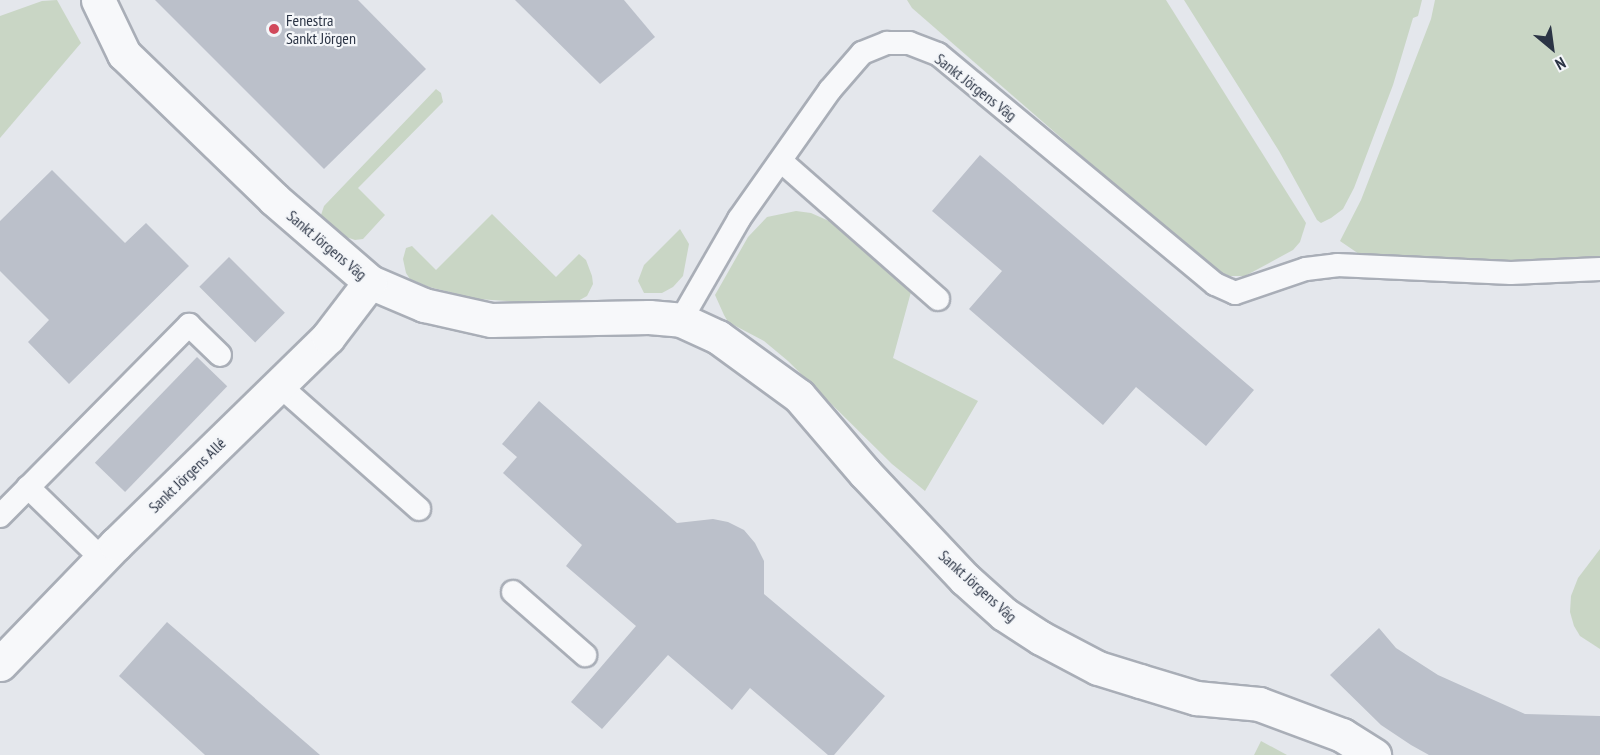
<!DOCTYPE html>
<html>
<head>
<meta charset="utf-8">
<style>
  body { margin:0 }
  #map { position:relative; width:1600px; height:755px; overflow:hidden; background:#e4e7ec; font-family:"PT Sans Narrow",sans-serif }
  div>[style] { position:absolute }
  .green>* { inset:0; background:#c9d6c5 }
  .building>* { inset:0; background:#bbc0ca; transform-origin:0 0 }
  .roads { filter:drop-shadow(2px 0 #a9aeb7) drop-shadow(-2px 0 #a9aeb7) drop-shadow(0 2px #a9aeb7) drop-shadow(0 -2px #a9aeb7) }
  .lane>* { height:22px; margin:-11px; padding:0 11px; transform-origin:11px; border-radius:11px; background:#f7f8fa }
  .street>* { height:33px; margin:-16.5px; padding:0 16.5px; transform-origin:16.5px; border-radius:16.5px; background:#f7f8fa }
  .dots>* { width:16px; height:16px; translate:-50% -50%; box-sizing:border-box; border:3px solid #f4f6f9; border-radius:50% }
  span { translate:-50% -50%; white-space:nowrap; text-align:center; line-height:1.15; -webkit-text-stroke:4.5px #f4f6f9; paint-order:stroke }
  .poi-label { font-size:16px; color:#2b3445 }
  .left { translate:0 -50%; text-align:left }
  .street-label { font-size:16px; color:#2b3445 }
  .north { position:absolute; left:1522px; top:18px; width:60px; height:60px; -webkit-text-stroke:4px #f4f6f9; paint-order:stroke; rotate:151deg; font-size:16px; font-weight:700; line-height:24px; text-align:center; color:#2b3445 }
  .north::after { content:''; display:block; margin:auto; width:21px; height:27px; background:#2b3445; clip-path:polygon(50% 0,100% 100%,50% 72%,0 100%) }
</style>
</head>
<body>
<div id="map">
  <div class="green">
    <i style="clip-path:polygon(57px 0,81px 43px,0 138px,0 16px,42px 1px)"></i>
    <i style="clip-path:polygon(907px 0,1166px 0,1306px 223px,1300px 242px,1293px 250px,1245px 276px,1230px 276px,1213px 270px,912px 8px)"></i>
    <i style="clip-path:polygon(1184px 0,1422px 0,1418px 16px,1413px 18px,1393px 85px,1354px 188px,1343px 209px,1331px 218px,1321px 223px,1317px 220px,1279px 151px)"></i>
    <i style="clip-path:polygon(1435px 0,1600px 0,1600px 260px,1547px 263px,1359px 254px,1340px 241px,1361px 200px,1431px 19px)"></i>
    <i style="clip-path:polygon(436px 89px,441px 93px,443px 102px,358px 188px,385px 215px,363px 239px,355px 240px,343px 236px,326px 227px,320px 218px,324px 206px)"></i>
    <i style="clip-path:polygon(796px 211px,811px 213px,838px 225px,911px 292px,893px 358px,978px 401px,925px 491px,892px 464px,788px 361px,764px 341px,728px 322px,724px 315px,715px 295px,748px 237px,767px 217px)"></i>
    <i style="clip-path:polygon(492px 214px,556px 277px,579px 254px,586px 260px,592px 276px,593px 284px,587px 296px,576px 302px,532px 303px,478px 299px,429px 287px,410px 279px,406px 273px,403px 259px,406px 248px,412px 246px,436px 270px)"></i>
    <i style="clip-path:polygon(680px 229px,689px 244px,683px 276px,673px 287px,662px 293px,644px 293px,638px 281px,644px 265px)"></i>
    <i style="clip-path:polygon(1600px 549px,1600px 649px,1580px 636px,1574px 626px,1570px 612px,1571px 596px,1578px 578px)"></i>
    <i style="clip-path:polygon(1261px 741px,1287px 755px,1254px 755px)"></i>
  </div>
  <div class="building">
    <i style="clip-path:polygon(155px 0,358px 0,426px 69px,324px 169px)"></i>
    <i style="clip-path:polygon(515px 0,624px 0,655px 37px,600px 84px)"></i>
    <i style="clip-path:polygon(980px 155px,1254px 390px,1206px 446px,1136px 387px,1103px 425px,969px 309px,1002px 271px,932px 211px)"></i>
    <i style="clip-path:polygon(52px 170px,125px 243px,146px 223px,189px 266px,69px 384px,28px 342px,49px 320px,0 271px,0 221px)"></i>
    <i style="left:229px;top:257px;width:79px;height:42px;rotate:45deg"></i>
    <i style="left:197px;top:357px;width:42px;height:147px;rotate:44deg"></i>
    <i style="clip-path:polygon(539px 401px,677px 523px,713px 519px,728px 522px,744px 530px,755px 543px,764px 561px,764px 594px,885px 696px,834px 755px,828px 755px,750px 688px,732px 710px,668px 655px,602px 729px,571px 702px,636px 626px,566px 566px,582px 545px,503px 473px,517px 457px,502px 444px)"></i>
    <i style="clip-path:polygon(167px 622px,320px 755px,205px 755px,119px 676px)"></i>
    <i style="clip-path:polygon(1379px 628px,1396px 648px,1438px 675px,1525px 714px,1600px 716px,1600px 755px,1429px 755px,1411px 745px,1381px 725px,1330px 675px)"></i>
  </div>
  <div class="roads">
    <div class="lane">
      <i style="left:781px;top:161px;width:209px;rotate:41.3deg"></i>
      <i style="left:681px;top:320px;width:116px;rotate:-60.1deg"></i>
      <i style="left:739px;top:219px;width:158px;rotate:-54.8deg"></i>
      <i style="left:830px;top:90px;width:49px;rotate:-49.1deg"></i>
      <i style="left:862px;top:53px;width:27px;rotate:-22deg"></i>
      <i style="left:887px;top:43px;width:22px"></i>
      <i style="left:909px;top:43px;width:31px;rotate:21deg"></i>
      <i style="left:938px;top:54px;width:360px;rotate:39.7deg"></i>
      <i style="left:1215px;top:284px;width:22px;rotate:24deg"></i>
      <i style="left:1235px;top:293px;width:75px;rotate:-18.7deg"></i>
      <i style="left:1306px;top:269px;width:31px;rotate:-7deg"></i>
      <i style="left:1337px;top:265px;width:174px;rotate:2.6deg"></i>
      <i style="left:1511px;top:273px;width:89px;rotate:-2.6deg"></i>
      <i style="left:279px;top:385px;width:187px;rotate:41.5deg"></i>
      <i style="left:28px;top:487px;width:103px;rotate:44.2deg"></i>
      <i style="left:0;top:516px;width:269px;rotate:-45.3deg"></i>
      <i style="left:189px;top:325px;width:43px;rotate:44.1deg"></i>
      <i style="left:513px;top:592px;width:96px;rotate:41.2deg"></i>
    </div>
    <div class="street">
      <i style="left:98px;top:0;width:60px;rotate:64.3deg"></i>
      <i style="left:124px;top:54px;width:209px;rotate:44deg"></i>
      <i style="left:274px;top:199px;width:127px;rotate:40.8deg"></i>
      <i style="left:370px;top:282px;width:59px;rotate:23.1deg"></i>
      <i style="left:424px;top:305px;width:69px;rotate:12.6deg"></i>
      <i style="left:491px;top:320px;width:158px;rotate:-1.1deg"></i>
      <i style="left:649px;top:317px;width:32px;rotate:5deg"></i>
      <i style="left:681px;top:320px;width:41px;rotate:24.7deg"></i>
      <i style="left:718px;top:337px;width:100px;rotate:36.1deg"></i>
      <i style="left:799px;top:396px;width:101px;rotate:49.4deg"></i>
      <i style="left:865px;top:473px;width:146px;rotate:46.7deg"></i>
      <i style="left:965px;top:579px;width:52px;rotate:41.9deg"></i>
      <i style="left:1004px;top:614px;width:44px;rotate:33deg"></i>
      <i style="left:1041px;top:638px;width:64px;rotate:27.8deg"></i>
      <i style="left:1098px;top:668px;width:44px;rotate:17.2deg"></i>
      <i style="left:1140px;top:681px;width:59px;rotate:16.9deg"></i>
      <i style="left:1196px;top:698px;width:63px;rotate:5.4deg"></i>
      <i style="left:1259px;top:704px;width:89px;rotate:20.5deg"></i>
      <i style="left:1342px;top:735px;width:38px;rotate:32deg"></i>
      <i style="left:0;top:664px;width:167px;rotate:-46deg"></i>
      <i style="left:116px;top:544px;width:296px;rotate:-44.3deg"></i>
      <i style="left:328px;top:337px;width:69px;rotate:-52.6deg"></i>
    </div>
  </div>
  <div class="dots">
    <i style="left:274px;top:29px;background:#d1495b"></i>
  </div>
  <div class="poi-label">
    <span class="left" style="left:286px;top:29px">Fenestra<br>Sankt Jörgen</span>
  </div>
  <div class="street-label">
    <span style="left:976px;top:87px;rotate:38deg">Sankt Jörgens Väg</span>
    <span style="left:327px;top:245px;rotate:40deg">Sankt Jörgens Väg</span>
    <span style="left:187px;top:475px;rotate:-44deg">Sankt Jörgens Allé</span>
    <span style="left:978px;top:586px;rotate:42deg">Sankt Jörgens Väg</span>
  </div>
  <div class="north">N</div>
</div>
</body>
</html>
